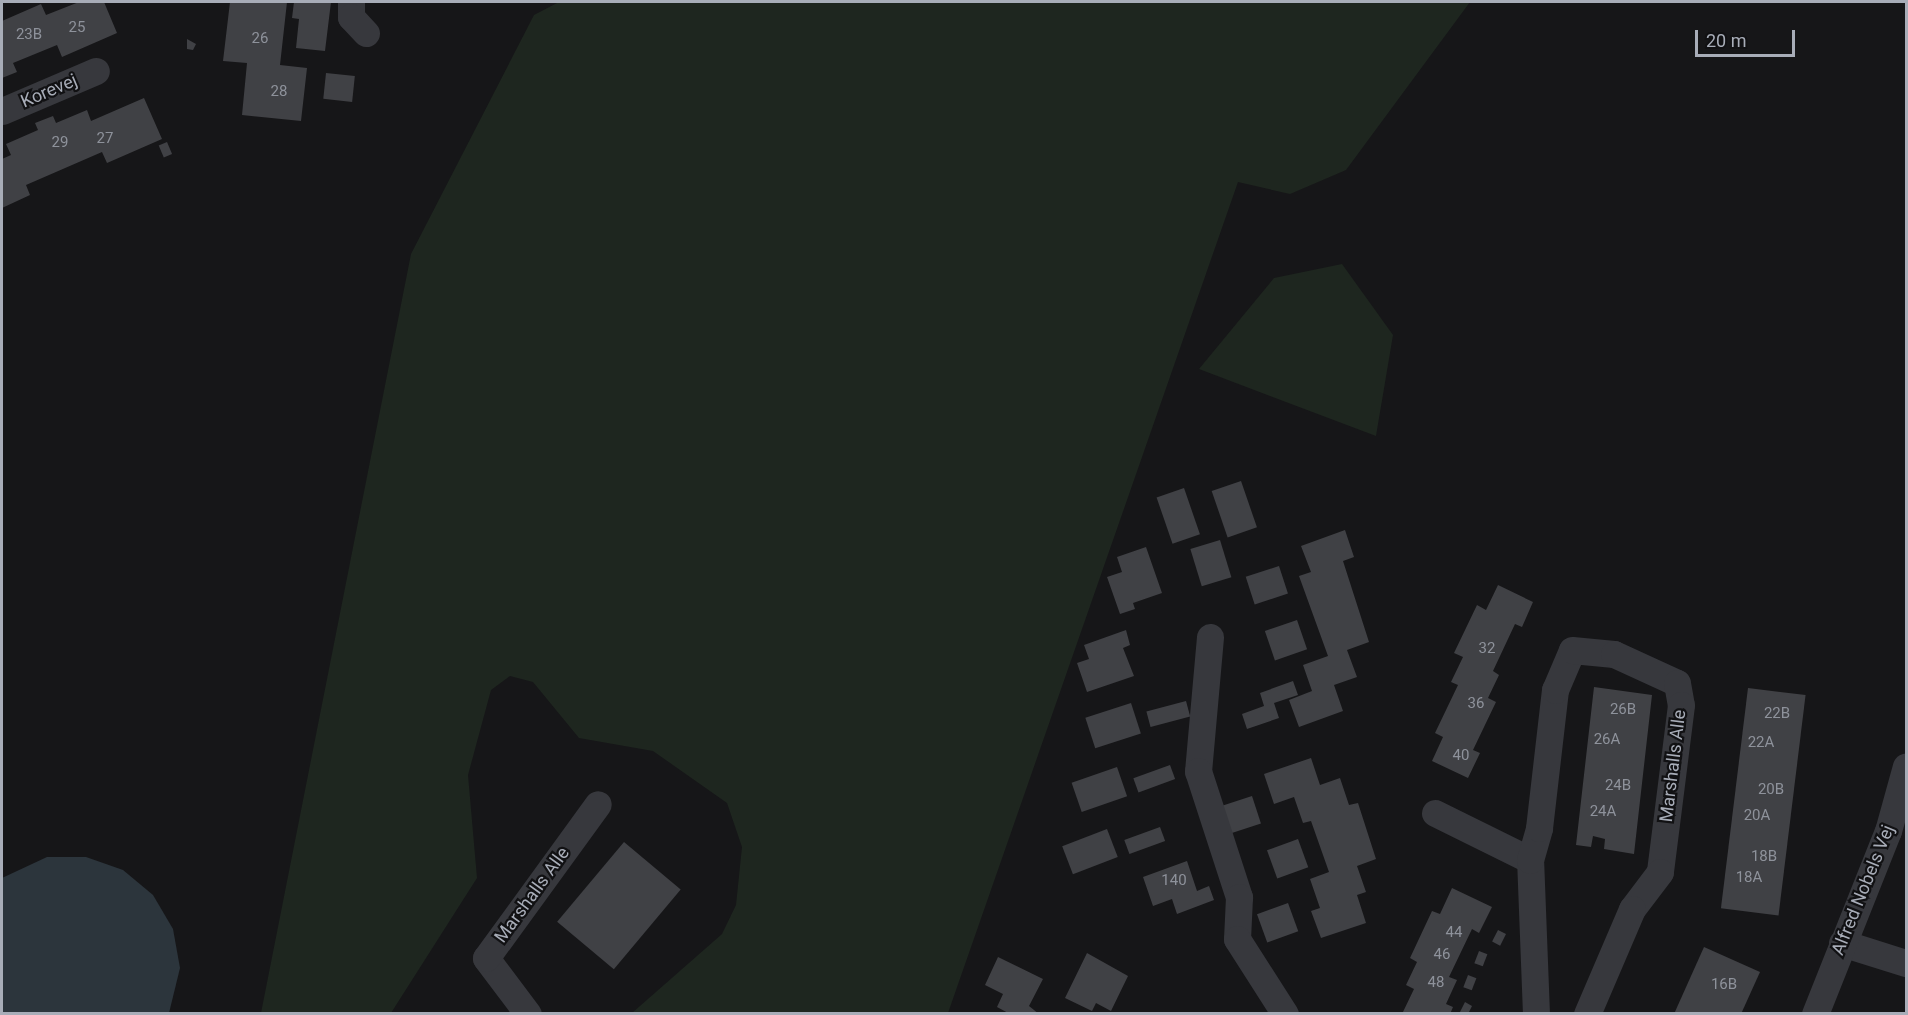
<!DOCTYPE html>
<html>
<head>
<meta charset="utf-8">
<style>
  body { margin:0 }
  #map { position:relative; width:1908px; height:1015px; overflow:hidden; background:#161618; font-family:Roboto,sans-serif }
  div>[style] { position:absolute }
  .green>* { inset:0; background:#1e261f }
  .water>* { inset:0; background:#2c353c }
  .building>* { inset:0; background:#404145; transform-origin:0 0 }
  .street>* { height:27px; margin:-13.5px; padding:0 13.5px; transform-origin:13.5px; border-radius:13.5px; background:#37383d }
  span { translate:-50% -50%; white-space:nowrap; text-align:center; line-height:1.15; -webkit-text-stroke:4.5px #111113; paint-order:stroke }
  .number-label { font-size:15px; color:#8e929b }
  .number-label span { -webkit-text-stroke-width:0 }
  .street-label { font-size:18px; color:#a8adb8 }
  .frame { position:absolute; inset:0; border:3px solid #a8adb8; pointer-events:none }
  .scale { position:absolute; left:1695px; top:30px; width:100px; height:27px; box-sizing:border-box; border:3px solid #a8adb8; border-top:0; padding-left:8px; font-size:18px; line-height:21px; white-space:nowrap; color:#a8adb8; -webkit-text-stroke:4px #111113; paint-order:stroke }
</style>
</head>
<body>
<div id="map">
  <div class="green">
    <i style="clip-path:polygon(559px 2px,1470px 2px,1346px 170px,1290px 194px,1238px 182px,948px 1013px,632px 1013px,722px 934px,736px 905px,742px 847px,727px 803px,653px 751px,579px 738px,533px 682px,510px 676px,491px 690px,468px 775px,477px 878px,391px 1013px,261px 1013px,411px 254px,534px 15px)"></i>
    <i style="clip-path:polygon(1342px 264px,1393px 335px,1376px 436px,1199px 369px,1274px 278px)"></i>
  </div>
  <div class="water">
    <i style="clip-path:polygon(47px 857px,86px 857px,123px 870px,153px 895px,173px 929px,180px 968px,169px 1013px,2px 1013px,2px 878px)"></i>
  </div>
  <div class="building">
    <i style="clip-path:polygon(79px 2px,104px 2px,117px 33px,62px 57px,57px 45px,13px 63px,17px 72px,2px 78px,2px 21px,41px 4px,46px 15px)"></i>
    <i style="clip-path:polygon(230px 2px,287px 2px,280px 65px,307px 68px,301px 121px,242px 115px,247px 63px,223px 61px)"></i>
    <i style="clip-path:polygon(294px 2px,331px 2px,325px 51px,296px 48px,299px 19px,292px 18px)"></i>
    <i style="clip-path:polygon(187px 39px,196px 44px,193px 50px,187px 49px)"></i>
    <i style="left:326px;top:73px;width:29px;height:26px;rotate:6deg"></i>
    <i style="clip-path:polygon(144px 98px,162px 139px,107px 163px,102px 152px,26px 185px,30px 195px,2px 208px,2px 159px,11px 155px,6px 144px,38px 130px,35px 123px,53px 116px,56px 123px,87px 110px,91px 121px)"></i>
    <i style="left:167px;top:142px;width:13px;height:9px;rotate:67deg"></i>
    <i style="left:1241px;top:481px;width:49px;height:31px;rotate:71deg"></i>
    <i style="left:1184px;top:488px;width:49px;height:29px;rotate:71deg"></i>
    <i style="clip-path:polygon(1345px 530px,1354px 557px,1343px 561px,1369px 642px,1347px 650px,1357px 677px,1334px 685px,1343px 711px,1299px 727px,1289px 700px,1312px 691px,1303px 665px,1328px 656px,1299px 576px,1311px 572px,1301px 546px)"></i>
    <i style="left:1220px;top:540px;width:39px;height:31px;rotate:73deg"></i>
    <i style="clip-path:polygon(1146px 547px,1162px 593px,1133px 603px,1135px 609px,1120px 614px,1107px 577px,1122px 572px,1117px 557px)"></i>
    <i style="left:1279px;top:566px;width:29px;height:35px;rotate:72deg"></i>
    <i style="clip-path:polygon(1498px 585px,1533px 602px,1522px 627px,1515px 624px,1493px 671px,1499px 675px,1488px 698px,1496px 702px,1473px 750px,1480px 753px,1468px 778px,1432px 761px,1443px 737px,1435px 733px,1458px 685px,1451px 682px,1463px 657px,1454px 653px,1477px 605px,1486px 610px)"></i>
    <i style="left:1297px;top:620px;width:31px;height:34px;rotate:71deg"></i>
    <i style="clip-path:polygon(1126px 630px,1130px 645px,1123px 648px,1134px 676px,1087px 692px,1077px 663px,1089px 659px,1084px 645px)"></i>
    <i style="clip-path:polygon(1293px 681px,1298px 695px,1274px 703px,1279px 718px,1247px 729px,1242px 714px,1264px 706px,1260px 693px)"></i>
    <i style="clip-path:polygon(1594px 687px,1652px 695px,1634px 854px,1604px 849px,1605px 839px,1593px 836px,1591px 847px,1576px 845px)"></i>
    <i style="left:1748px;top:688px;width:58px;height:222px;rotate:7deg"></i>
    <i style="left:1186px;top:701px;width:16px;height:41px;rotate:75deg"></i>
    <i style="left:1131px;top:703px;width:32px;height:48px;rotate:72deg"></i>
    <i style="clip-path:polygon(1311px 758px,1320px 785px,1340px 778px,1349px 805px,1358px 803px,1376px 859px,1357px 866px,1366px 892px,1357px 895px,1366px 923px,1321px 938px,1311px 911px,1320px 908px,1310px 879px,1329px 872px,1311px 821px,1303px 823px,1294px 797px,1274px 804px,1264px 774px)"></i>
    <i style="left:1170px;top:765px;width:15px;height:39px;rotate:70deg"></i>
    <i style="left:1117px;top:767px;width:31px;height:48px;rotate:71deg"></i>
    <i style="left:1252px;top:796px;width:29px;height:33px;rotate:72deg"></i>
    <i style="left:1160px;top:827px;width:15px;height:38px;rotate:70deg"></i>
    <i style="left:1107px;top:829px;width:30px;height:48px;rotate:69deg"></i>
    <i style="left:1298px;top:839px;width:30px;height:33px;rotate:70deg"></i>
    <i style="left:624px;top:842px;width:74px;height:104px;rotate:40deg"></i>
    <i style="clip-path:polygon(1187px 861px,1197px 891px,1209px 886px,1214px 900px,1177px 914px,1172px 899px,1153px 906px,1143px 877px)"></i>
    <i style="clip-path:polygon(1452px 888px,1492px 907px,1479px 933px,1472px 929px,1449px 977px,1457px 980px,1446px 1004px,1453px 1007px,1450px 1014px,1402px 1014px,1414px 989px,1406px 985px,1417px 962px,1410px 958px,1432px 911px,1440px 914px)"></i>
    <i style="left:1288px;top:903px;width:30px;height:33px;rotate:70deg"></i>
    <i style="left:1498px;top:930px;width:9px;height:13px;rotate:27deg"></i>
    <i style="clip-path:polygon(1704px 947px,1760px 972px,1741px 1014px,1674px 1014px)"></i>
    <i style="left:1479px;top:951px;width:9px;height:13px;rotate:21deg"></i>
    <i style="clip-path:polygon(1087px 953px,1128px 976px,1111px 1011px,1096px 1003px,1092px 1011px,1065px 998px)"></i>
    <i style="clip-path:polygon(998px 957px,1043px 979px,1029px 1006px,1039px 1014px,1010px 1014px,997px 1007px,1003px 994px,985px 985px)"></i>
    <i style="left:1468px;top:975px;width:9px;height:13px;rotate:21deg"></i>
    <i style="clip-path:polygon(1465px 1002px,1472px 1006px,1468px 1014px,1459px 1014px)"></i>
  </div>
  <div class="street">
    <i style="left:351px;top:2px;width:15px;rotate:90deg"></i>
    <i style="left:351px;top:17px;width:22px;rotate:47deg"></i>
    <i style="left:2px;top:111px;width:102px;rotate:-23.1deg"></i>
    <i style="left:1210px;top:637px;width:135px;rotate:95.1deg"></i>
    <i style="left:1198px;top:771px;width:133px;rotate:72deg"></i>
    <i style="left:1239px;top:897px;width:42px;rotate:92.7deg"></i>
    <i style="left:1237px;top:939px;width:89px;rotate:57.4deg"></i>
    <i style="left:1435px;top:813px;width:106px;rotate:26.3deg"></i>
    <i style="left:1842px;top:943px;width:67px;rotate:17.4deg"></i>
    <i style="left:528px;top:1014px;width:70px;rotate:-126.9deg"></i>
    <i style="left:486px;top:958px;width:190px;rotate:-54deg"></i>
    <i style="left:1536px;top:1014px;width:154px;rotate:-92.2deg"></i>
    <i style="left:1530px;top:860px;width:33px;rotate:-74deg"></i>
    <i style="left:1539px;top:828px;width:139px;rotate:-83.4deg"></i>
    <i style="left:1555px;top:690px;width:43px;rotate:-67deg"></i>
    <i style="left:1572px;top:650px;width:42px;rotate:5.4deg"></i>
    <i style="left:1614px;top:654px;width:69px;rotate:24.7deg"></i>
    <i style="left:1677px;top:683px;width:22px;rotate:80deg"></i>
    <i style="left:1681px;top:705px;width:168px;rotate:97.2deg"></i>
    <i style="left:1660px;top:872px;width:46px;rotate:127.1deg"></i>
    <i style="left:1632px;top:909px;width:114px;rotate:113.2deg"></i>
    <i style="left:1815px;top:1014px;width:197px;rotate:-68.3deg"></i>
    <i style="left:1888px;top:831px;width:67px;rotate:-74.5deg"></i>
  </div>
  <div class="number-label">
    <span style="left:77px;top:28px">25</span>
    <span style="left:29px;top:35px">23B</span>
    <span style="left:260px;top:39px">26</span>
    <span style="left:279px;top:92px">28</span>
    <span style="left:105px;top:139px">27</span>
    <span style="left:60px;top:143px">29</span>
    <span style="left:1487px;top:649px">32</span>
    <span style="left:1476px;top:704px">36</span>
    <span style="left:1623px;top:710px">26B</span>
    <span style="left:1777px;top:714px">22B</span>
    <span style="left:1607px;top:740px">26A</span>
    <span style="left:1761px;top:743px">22A</span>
    <span style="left:1461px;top:756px">40</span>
    <span style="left:1618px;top:786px">24B</span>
    <span style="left:1771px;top:790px">20B</span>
    <span style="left:1603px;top:812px">24A</span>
    <span style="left:1757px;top:816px">20A</span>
    <span style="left:1764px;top:857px">18B</span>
    <span style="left:1749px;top:878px">18A</span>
    <span style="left:1174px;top:881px">140</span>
    <span style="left:1454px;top:933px">44</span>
    <span style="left:1442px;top:955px">46</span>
    <span style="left:1436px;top:983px">48</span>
    <span style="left:1724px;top:985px">16B</span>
  </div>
  <div class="street-label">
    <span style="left:49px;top:91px;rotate:-23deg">Korevej</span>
    <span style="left:1673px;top:766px;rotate:-83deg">Marshalls Alle</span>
    <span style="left:1863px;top:890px;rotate:-68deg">Alfred Nobels Vej</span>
    <span style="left:532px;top:895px;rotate:-54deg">Marshalls Alle</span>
  </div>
  <div class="frame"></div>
  <div class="scale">20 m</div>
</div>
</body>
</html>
